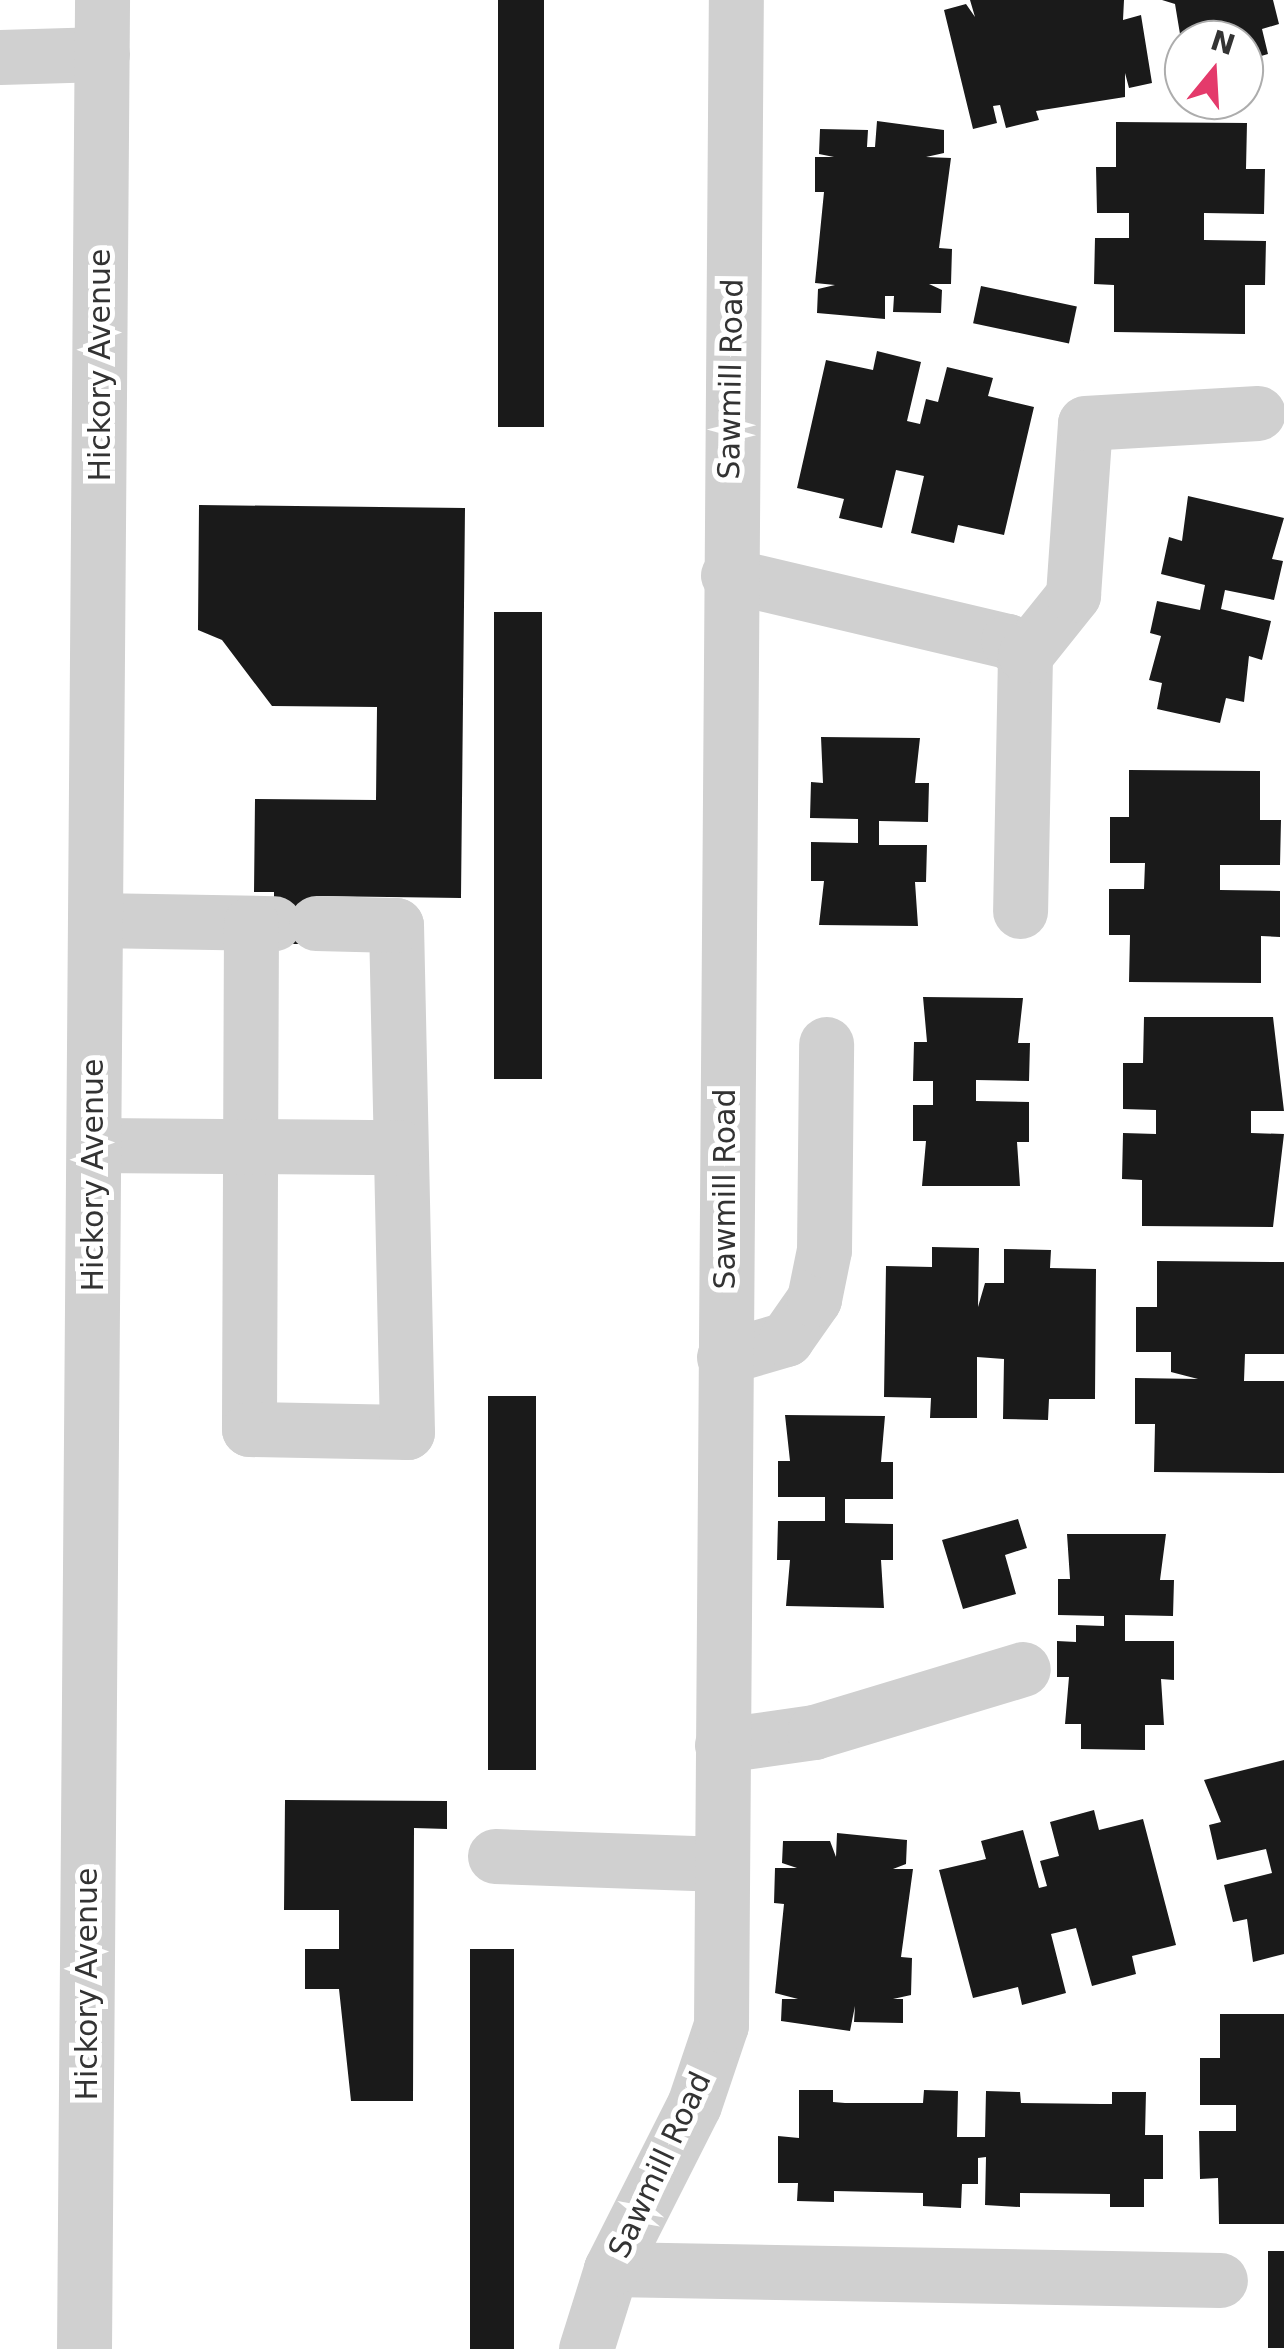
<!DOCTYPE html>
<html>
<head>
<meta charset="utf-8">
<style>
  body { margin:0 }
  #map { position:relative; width:1284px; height:2349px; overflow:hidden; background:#fff; font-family:"DejaVu Sans",sans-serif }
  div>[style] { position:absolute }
  .building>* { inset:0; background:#1a1a1a; transform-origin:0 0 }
  .minor>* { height:55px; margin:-27.5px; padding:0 27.5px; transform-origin:27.5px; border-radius:27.5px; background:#d0d0d0 }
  span { translate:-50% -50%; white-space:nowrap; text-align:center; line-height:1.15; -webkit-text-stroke:10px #fff; paint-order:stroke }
  .street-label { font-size:30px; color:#333 }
  .north { position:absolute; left:1164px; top:20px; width:100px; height:100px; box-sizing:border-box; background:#fff; border:2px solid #adadad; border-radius:50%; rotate:18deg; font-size:28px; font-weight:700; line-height:40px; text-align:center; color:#333 }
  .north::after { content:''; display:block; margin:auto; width:35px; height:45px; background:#e43a6b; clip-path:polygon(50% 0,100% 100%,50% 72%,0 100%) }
</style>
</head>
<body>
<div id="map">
  <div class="building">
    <i style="left:498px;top:0;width:46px;height:427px"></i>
    <i style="clip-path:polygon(970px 0,1124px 0,1123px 20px,1141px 15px,1152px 83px,1129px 88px,1125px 73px,1125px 97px,1036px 111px,1039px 120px,1006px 128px,1000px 105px,993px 106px,997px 123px,973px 129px,944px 10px,966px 4px,975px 17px)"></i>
    <i style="clip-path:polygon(1162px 0,1273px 0,1279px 24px,1262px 29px,1268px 54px,1244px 61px,1244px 40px,1181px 40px,1175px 4px)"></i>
    <i style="clip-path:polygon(877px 121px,944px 130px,944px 153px,926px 157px,951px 158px,939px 248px,952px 249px,951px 284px,929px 284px,942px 290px,941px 313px,893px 312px,894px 296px,885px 296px,885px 319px,817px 313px,818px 289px,835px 285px,815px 283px,824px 192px,815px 192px,815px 157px,834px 157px,819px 154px,820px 129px,868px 130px,867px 147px,875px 147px)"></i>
    <i style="clip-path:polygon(1116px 122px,1247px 123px,1246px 169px,1265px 169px,1264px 214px,1204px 213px,1204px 240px,1266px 241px,1265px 285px,1245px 285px,1245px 334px,1114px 332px,1114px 285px,1094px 284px,1095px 238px,1129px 238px,1129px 213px,1097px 213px,1096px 167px,1116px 167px)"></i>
    <i style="left:981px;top:286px;width:98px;height:38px;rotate:12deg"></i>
    <i style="clip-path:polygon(877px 351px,921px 362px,907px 421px,920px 424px,926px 399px,938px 402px,947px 367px,993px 378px,988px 396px,1034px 407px,1004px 535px,958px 525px,954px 543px,911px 533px,924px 476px,896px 470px,882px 528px,839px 518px,844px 499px,797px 488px,826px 360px,873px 370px)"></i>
    <i style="clip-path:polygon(1188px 496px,1284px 518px,1272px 559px,1283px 561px,1274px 600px,1225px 590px,1221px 609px,1271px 621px,1262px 660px,1249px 656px,1244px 702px,1226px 698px,1220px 723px,1157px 709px,1162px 683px,1149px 680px,1161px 636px,1150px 633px,1157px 601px,1200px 610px,1205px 585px,1161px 574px,1169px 537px,1182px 541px)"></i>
    <i style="clip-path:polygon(199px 505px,465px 508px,461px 898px,316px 896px,315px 944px,274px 944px,274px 892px,254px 892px,255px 799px,376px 800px,377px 707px,272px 706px,222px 640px,198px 630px)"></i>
    <i style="left:494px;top:612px;width:48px;height:467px"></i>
    <i style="clip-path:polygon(821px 737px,920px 738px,915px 783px,929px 783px,928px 822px,879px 821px,879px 845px,927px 845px,926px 882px,915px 882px,918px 926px,819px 925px,824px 881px,811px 881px,811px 842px,858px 843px,858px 819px,810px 818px,811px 782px,823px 783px)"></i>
    <i style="clip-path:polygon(1129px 770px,1260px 771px,1260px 820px,1281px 820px,1280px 865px,1220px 865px,1220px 890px,1280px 891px,1280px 937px,1261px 936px,1261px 983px,1129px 982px,1130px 935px,1109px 935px,1109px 889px,1144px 889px,1145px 863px,1110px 863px,1110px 817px,1129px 817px)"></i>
    <i style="clip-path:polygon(923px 997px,1023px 998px,1018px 1043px,1030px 1043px,1029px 1081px,976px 1080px,976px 1101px,1029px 1102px,1029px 1142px,1017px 1142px,1020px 1186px,922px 1186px,926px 1141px,913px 1141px,913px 1105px,933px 1105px,933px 1081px,913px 1081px,914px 1042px,927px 1042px)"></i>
    <i style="clip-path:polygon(1144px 1017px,1273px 1017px,1284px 1111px,1251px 1111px,1251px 1133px,1284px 1134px,1273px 1227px,1142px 1226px,1142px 1180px,1122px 1179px,1123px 1133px,1156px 1134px,1156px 1110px,1123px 1109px,1123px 1063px,1143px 1063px)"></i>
    <i style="clip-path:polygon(932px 1247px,979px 1248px,978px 1307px,985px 1283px,1004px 1283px,1004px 1249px,1051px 1250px,1050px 1268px,1096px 1269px,1095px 1399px,1049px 1399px,1048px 1420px,1003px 1419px,1004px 1359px,977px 1357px,977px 1418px,930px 1418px,931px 1398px,884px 1397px,886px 1266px,932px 1267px)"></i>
    <i style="clip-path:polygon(1157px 1261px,1284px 1262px,1284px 1354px,1245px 1354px,1244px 1381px,1284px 1381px,1284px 1473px,1154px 1472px,1155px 1424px,1135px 1424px,1135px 1378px,1198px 1379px,1171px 1372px,1171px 1352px,1136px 1352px,1136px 1307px,1157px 1307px)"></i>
    <i style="left:488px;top:1396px;width:48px;height:374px"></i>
    <i style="clip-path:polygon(785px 1415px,885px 1416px,881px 1462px,893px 1462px,893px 1499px,845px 1499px,845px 1523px,893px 1524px,893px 1560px,881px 1560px,884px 1608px,786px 1606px,790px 1560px,777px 1560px,778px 1521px,825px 1521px,825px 1497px,778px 1497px,778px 1461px,790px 1461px)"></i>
    <i style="clip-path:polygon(1018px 1519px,1027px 1548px,1005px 1555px,1016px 1594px,963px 1609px,942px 1540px)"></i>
    <i style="clip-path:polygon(1067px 1534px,1166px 1534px,1160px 1580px,1174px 1580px,1173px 1616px,1125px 1615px,1125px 1641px,1174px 1641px,1174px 1680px,1161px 1679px,1164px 1725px,1145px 1725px,1145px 1750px,1081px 1749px,1081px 1724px,1065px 1724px,1069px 1677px,1057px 1677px,1057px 1641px,1076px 1642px,1076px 1625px,1104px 1626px,1104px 1616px,1058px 1615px,1058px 1579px,1070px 1579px)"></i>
    <i style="clip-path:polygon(1284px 1760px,1284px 1954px,1253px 1962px,1247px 1919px,1233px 1922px,1224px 1885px,1272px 1873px,1266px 1849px,1217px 1860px,1209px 1825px,1221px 1822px,1204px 1780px)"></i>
    <i style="clip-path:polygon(285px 1800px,447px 1801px,447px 1829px,414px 1828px,413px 2101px,351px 2101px,339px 1989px,305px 1989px,305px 1949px,339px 1949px,339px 1910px,284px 1910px)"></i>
    <i style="clip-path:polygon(1094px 1810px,1099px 1830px,1143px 1819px,1176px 1945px,1132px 1956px,1136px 1974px,1092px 1986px,1076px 1928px,1051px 1934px,1066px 1993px,1022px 2005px,1018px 1987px,973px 1998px,939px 1870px,986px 1859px,981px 1841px,1023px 1830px,1039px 1888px,1047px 1886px,1040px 1861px,1059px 1856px,1050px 1822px)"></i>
    <i style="clip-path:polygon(837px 1833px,907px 1840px,906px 1864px,893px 1869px,913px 1869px,901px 1957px,912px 1958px,911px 1995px,893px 1999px,903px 1999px,903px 2023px,854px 2022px,855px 2006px,850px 2031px,781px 2021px,782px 1999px,798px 1999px,775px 1993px,784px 1904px,774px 1903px,775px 1868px,797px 1868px,782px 1863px,783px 1841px,830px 1841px,836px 1857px)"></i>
    <i style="left:470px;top:1949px;width:44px;height:400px"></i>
    <i style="clip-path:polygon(1220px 2014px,1284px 2014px,1284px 2224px,1219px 2224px,1218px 2178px,1200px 2179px,1199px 2131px,1236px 2131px,1236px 2105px,1200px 2105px,1200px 2058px,1220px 2058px)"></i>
    <i style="clip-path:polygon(799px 2090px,833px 2090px,833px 2102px,845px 2103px,923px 2103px,924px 2090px,958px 2091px,957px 2137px,985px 2137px,986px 2091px,1020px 2092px,1021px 2103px,1101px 2104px,1112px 2104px,1112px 2092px,1146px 2092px,1145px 2135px,1163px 2135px,1163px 2179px,1144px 2179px,1144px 2207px,1110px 2207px,1110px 2194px,1020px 2193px,1020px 2207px,985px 2205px,986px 2157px,978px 2158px,978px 2184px,962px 2184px,961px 2208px,923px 2206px,923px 2193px,834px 2191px,834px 2202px,797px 2201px,798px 2183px,778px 2183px,778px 2136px,799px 2138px)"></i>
    <i style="left:1268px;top:2251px;width:16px;height:97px"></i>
  </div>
  <div class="minor">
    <i style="left:0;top:57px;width:102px;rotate:-1.7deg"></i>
    <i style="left:728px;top:575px;width:288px;rotate:13.3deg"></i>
    <i style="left:1008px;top:641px;width:22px;rotate:39deg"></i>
    <i style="left:1025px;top:655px;width:256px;rotate:91.1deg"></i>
    <i style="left:1025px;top:655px;width:77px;rotate:-51.3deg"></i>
    <i style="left:1073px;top:595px;width:172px;rotate:-86deg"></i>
    <i style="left:1085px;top:423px;width:173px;rotate:-3.3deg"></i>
    <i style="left:95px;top:920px;width:179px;rotate:1deg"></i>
    <i style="left:251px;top:923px;width:506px;rotate:90.23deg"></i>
    <i style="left:249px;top:1429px;width:158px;rotate:1.1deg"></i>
    <i style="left:407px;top:1432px;width:507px;rotate:-91.24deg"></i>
    <i style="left:396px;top:925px;width:80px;rotate:-178.6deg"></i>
    <i style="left:94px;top:1145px;width:305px;rotate:0.4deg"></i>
    <i style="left:724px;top:1357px;width:65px;rotate:-16.2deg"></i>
    <i style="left:786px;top:1339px;width:49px;rotate:-55deg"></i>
    <i style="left:814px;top:1299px;width:50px;rotate:-78.5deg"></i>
    <i style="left:824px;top:1250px;width:206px;rotate:-89.4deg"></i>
    <i style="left:722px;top:1745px;width:93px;rotate:-8deg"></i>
    <i style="left:814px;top:1732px;width:218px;rotate:-16.8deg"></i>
    <i style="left:495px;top:1856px;width:227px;rotate:2deg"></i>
    <i style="left:611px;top:2269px;width:609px;rotate:1.03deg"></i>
    <i style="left:84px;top:2349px;width:2349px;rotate:-89.56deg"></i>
    <i style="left:586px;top:2349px;width:84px;rotate:-72.6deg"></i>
    <i style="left:611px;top:2269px;width:184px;rotate:-63.2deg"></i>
    <i style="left:694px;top:2105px;width:84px;rotate:-71.4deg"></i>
    <i style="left:721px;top:2025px;width:2025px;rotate:-89.58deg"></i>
  </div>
  <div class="street-label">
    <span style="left:100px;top:365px;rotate:-90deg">Hickory Avenue</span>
    <span style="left:731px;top:379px;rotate:-89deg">Sawmill Road</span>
    <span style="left:93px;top:1175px;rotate:-90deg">Hickory Avenue</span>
    <span style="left:725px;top:1189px;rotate:-90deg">Sawmill Road</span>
    <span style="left:87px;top:1984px;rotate:-90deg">Hickory Avenue</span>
    <span style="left:660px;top:2165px;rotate:-65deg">Sawmill Road</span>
  </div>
  <div class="north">N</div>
</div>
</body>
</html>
